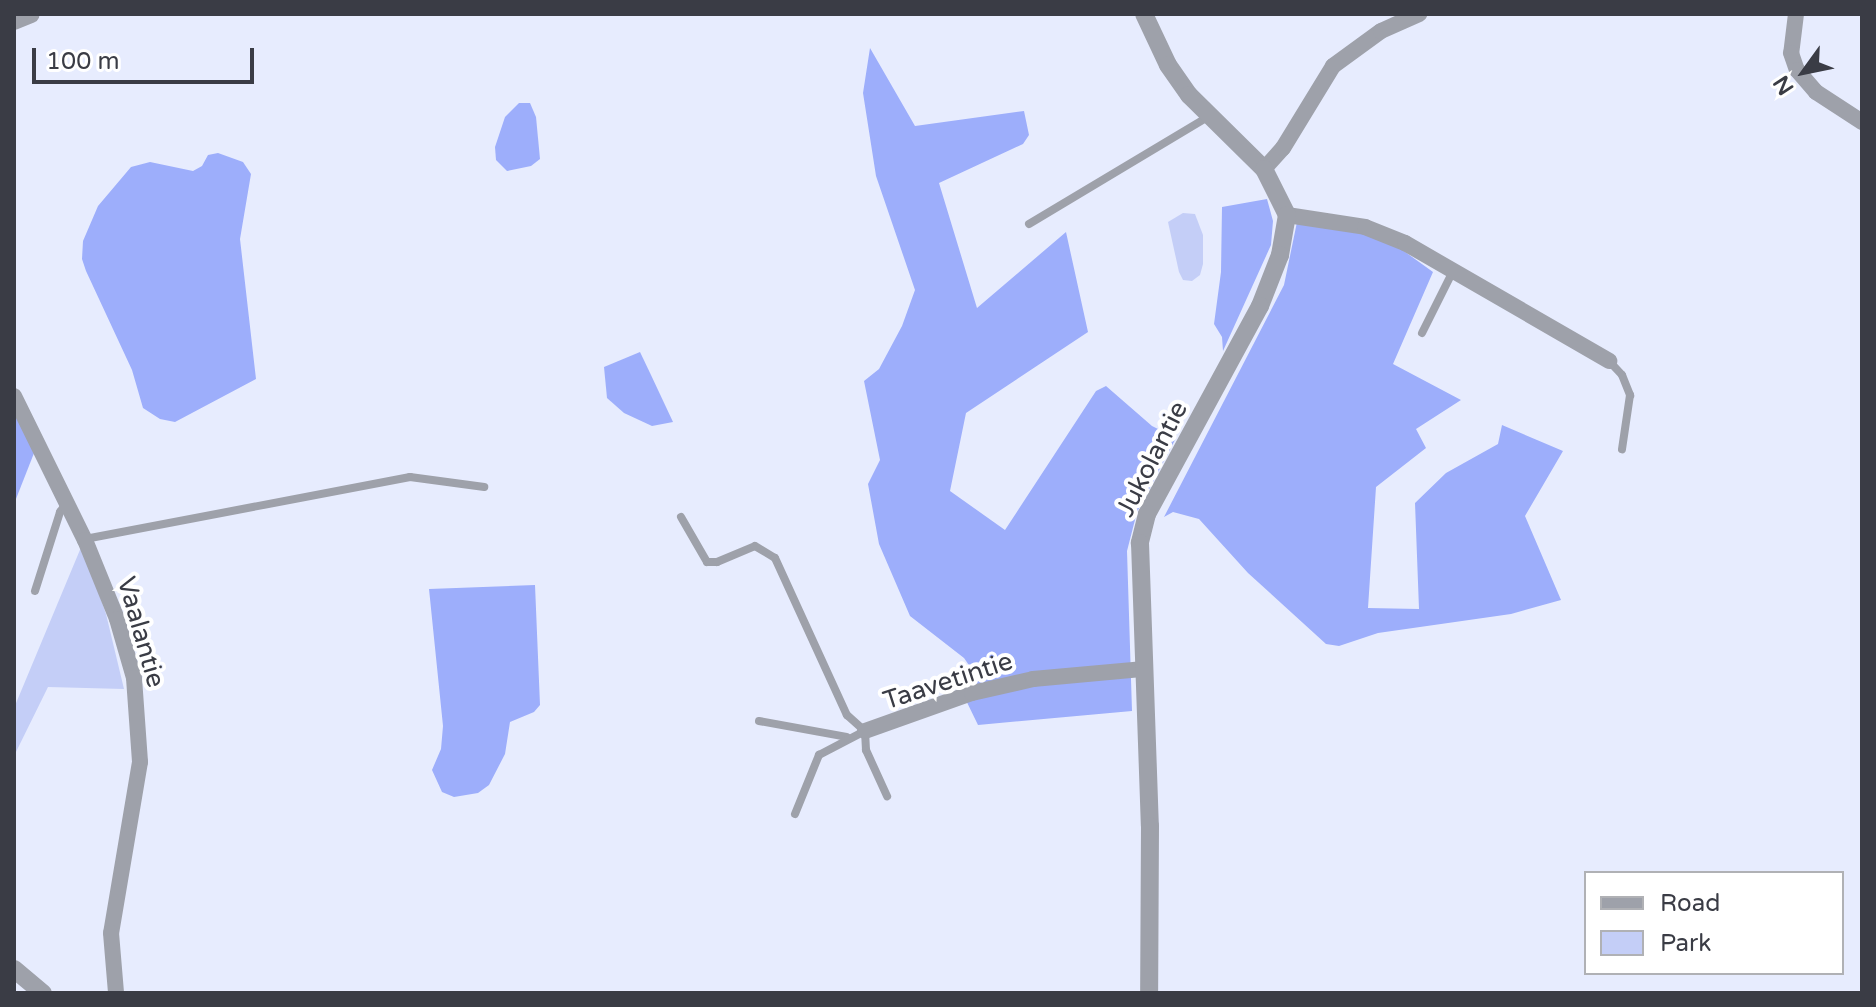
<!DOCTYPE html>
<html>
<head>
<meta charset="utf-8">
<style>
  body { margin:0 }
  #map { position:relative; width:1876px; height:1007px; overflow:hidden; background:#e7ecfe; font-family:"Varela Round",sans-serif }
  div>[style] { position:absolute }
  .green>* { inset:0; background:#c4cef7 }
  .forest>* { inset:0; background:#9daefb }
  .service>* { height:8px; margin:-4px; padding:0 4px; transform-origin:4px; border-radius:4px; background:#9ea1aa }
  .minor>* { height:16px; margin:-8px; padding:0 8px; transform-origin:8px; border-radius:8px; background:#9ea1aa }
  .tertiary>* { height:18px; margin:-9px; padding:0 9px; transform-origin:9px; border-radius:9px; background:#9ea1aa }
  span { translate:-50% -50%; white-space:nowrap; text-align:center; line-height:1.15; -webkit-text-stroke:8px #fff; paint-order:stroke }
  .street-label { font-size:26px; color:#3a3c45 }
  .frame { position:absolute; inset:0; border:16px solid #3a3c45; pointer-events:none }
  .legend { position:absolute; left:1584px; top:871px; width:260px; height:104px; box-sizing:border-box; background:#fff; border:2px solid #b0b1b5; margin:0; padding:10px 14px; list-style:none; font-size:24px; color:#3a3c45 }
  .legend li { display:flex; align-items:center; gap:16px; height:40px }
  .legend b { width:40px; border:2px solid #b0b1b5 }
  .north { position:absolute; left:1764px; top:32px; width:80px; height:80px; -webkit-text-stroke:6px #fff; paint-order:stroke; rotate:237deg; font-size:22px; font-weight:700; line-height:32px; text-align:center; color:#3a3c45 }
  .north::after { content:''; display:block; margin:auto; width:28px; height:36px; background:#3a3c45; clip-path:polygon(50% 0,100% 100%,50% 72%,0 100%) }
  .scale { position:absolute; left:32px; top:48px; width:222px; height:36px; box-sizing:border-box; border:4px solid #3a3c45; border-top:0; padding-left:10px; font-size:24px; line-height:28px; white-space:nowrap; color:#3a3c45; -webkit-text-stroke:6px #fff; paint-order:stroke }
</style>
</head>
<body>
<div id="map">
  <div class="green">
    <i style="clip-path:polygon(1183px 213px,1195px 214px,1203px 235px,1203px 264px,1200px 275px,1192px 281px,1183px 280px,1179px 272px,1168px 222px)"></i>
    <i style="clip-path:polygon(82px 545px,106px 614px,124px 689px,48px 687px,14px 756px,14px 708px)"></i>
  </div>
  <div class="forest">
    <i style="clip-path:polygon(870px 48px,915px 126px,1024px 111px,1029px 135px,1023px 144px,939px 183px,977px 308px,1066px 232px,1088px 332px,966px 413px,950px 491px,1005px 530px,1096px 391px,1106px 386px,1152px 426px,1176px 438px,1137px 512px,1127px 551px,1132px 711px,978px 725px,960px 688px,972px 682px,973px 671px,964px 658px,910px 616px,879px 544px,868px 484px,880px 460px,864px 381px,879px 369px,902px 326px,915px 290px,876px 176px,863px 93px)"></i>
    <i style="clip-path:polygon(519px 103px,530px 103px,536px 117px,540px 159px,531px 166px,507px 171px,496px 160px,495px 147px,505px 117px)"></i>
    <i style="clip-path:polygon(218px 153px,243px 162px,251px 174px,240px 239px,256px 379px,175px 422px,160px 419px,143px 408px,132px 370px,86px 271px,82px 259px,83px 241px,98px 206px,131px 167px,150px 162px,193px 171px,202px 166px,208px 155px)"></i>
    <i style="clip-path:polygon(1267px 199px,1273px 221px,1271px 245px,1223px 351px,1222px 337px,1214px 324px,1221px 272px,1222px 207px)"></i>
    <i style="clip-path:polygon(1297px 222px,1363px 233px,1401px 249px,1433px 272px,1393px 364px,1461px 400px,1416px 429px,1426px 448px,1376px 487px,1368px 608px,1419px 609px,1415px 503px,1446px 473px,1498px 444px,1502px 425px,1563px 451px,1525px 516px,1561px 600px,1511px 614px,1378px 633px,1339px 646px,1326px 644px,1248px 573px,1199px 519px,1173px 512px,1164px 517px,1284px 285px)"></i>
    <i style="clip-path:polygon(640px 352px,651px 375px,673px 422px,652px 426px,624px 413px,607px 398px,604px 367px)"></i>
    <i style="clip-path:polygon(14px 413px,36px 448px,14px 504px)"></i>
    <i style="clip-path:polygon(535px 585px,540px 705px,534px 712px,510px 722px,505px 754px,489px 785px,478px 793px,454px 797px,442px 792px,432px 770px,441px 749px,443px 726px,429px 589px)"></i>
  </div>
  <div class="service">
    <i style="left:1029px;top:224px;width:209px;rotate:-30.9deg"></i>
    <i style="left:1422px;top:333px;width:69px;rotate:-63.4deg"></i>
    <i style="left:1609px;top:361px;width:19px;rotate:47deg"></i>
    <i style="left:1622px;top:375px;width:22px;rotate:68deg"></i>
    <i style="left:1630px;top:395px;width:55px;rotate:98.4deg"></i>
    <i style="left:681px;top:517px;width:52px;rotate:60deg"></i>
    <i style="left:707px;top:562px;width:10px"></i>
    <i style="left:717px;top:562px;width:41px;rotate:-22.8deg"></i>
    <i style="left:755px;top:546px;width:23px;rotate:31deg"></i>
    <i style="left:775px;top:558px;width:173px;rotate:65.4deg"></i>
    <i style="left:847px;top:715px;width:24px;rotate:42deg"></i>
    <i style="left:85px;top:539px;width:331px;rotate:-10.8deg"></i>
    <i style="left:410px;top:477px;width:75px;rotate:7.7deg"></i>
    <i style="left:35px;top:591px;width:83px;rotate:-72.4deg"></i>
    <i style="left:60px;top:512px;width:12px;rotate:-55deg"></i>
    <i style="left:759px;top:721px;width:89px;rotate:10.3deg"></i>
    <i style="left:865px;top:731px;width:19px;rotate:87deg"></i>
    <i style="left:866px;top:750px;width:51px;rotate:65.5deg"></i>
    <i style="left:795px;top:814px;width:64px;rotate:-67.9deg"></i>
    <i style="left:819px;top:755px;width:52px;rotate:-27.6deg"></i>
  </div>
  <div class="minor">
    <i style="left:1796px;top:14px;width:39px;rotate:97deg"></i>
    <i style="left:1791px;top:53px;width:18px;rotate:71deg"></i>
    <i style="left:1797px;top:70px;width:29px;rotate:49deg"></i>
    <i style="left:1816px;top:92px;width:55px;rotate:33.1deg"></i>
    <i style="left:1264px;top:169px;width:28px;rotate:-48deg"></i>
    <i style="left:1283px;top:148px;width:96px;rotate:-58.6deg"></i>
    <i style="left:1333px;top:66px;width:59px;rotate:-36.1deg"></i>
    <i style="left:1381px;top:31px;width:42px;rotate:-24.1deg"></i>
    <i style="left:1287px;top:215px;width:79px;rotate:8.7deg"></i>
    <i style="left:1365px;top:227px;width:43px;rotate:21.8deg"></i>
    <i style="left:1405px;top:243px;width:236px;rotate:30deg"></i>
    <i style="left:14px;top:396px;width:161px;rotate:63.8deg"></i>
    <i style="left:85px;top:540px;width:85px;rotate:67.9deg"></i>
    <i style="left:117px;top:619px;width:61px;rotate:73.9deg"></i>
    <i style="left:134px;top:678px;width:84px;rotate:85.9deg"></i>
    <i style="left:140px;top:762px;width:173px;rotate:99.6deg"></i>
    <i style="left:111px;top:933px;width:60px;rotate:85.2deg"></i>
    <i style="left:865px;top:731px;width:114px;rotate:-19.6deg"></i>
    <i style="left:972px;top:693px;width:63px;rotate:-12.9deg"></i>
    <i style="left:1033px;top:679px;width:109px;rotate:-5.2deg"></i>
  </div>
  <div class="tertiary">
    <i style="left:1144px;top:14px;width:56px;rotate:64.8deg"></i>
    <i style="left:1168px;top:65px;width:37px;rotate:55deg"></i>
    <i style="left:1189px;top:95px;width:105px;rotate:44.6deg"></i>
    <i style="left:1264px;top:169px;width:51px;rotate:63.4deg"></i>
    <i style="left:1287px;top:215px;width:41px;rotate:99.9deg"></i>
    <i style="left:1280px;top:255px;width:55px;rotate:111.4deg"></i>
    <i style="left:1260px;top:306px;width:237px;rotate:118.5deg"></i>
    <i style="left:1147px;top:514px;width:30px;rotate:104deg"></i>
    <i style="left:1140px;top:543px;width:283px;rotate:88deg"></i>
    <i style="left:1150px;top:826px;width:167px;rotate:90.3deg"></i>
    <i style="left:14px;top:21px;width:18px;rotate:-22deg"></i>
    <i style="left:14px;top:969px;width:38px;rotate:40deg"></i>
  </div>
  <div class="street-label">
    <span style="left:1152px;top:459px;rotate:-63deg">Jukolantie</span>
    <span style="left:141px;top:632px;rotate:74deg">Vaalantie</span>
    <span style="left:948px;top:681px;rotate:-18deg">Taavetintie</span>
  </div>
  <div class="frame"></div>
  <ul class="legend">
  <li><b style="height:10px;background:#9ea1aa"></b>Road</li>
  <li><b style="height:22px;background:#c4cef7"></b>Park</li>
  </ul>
  <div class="north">N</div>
  <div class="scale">100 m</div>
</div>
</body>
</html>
